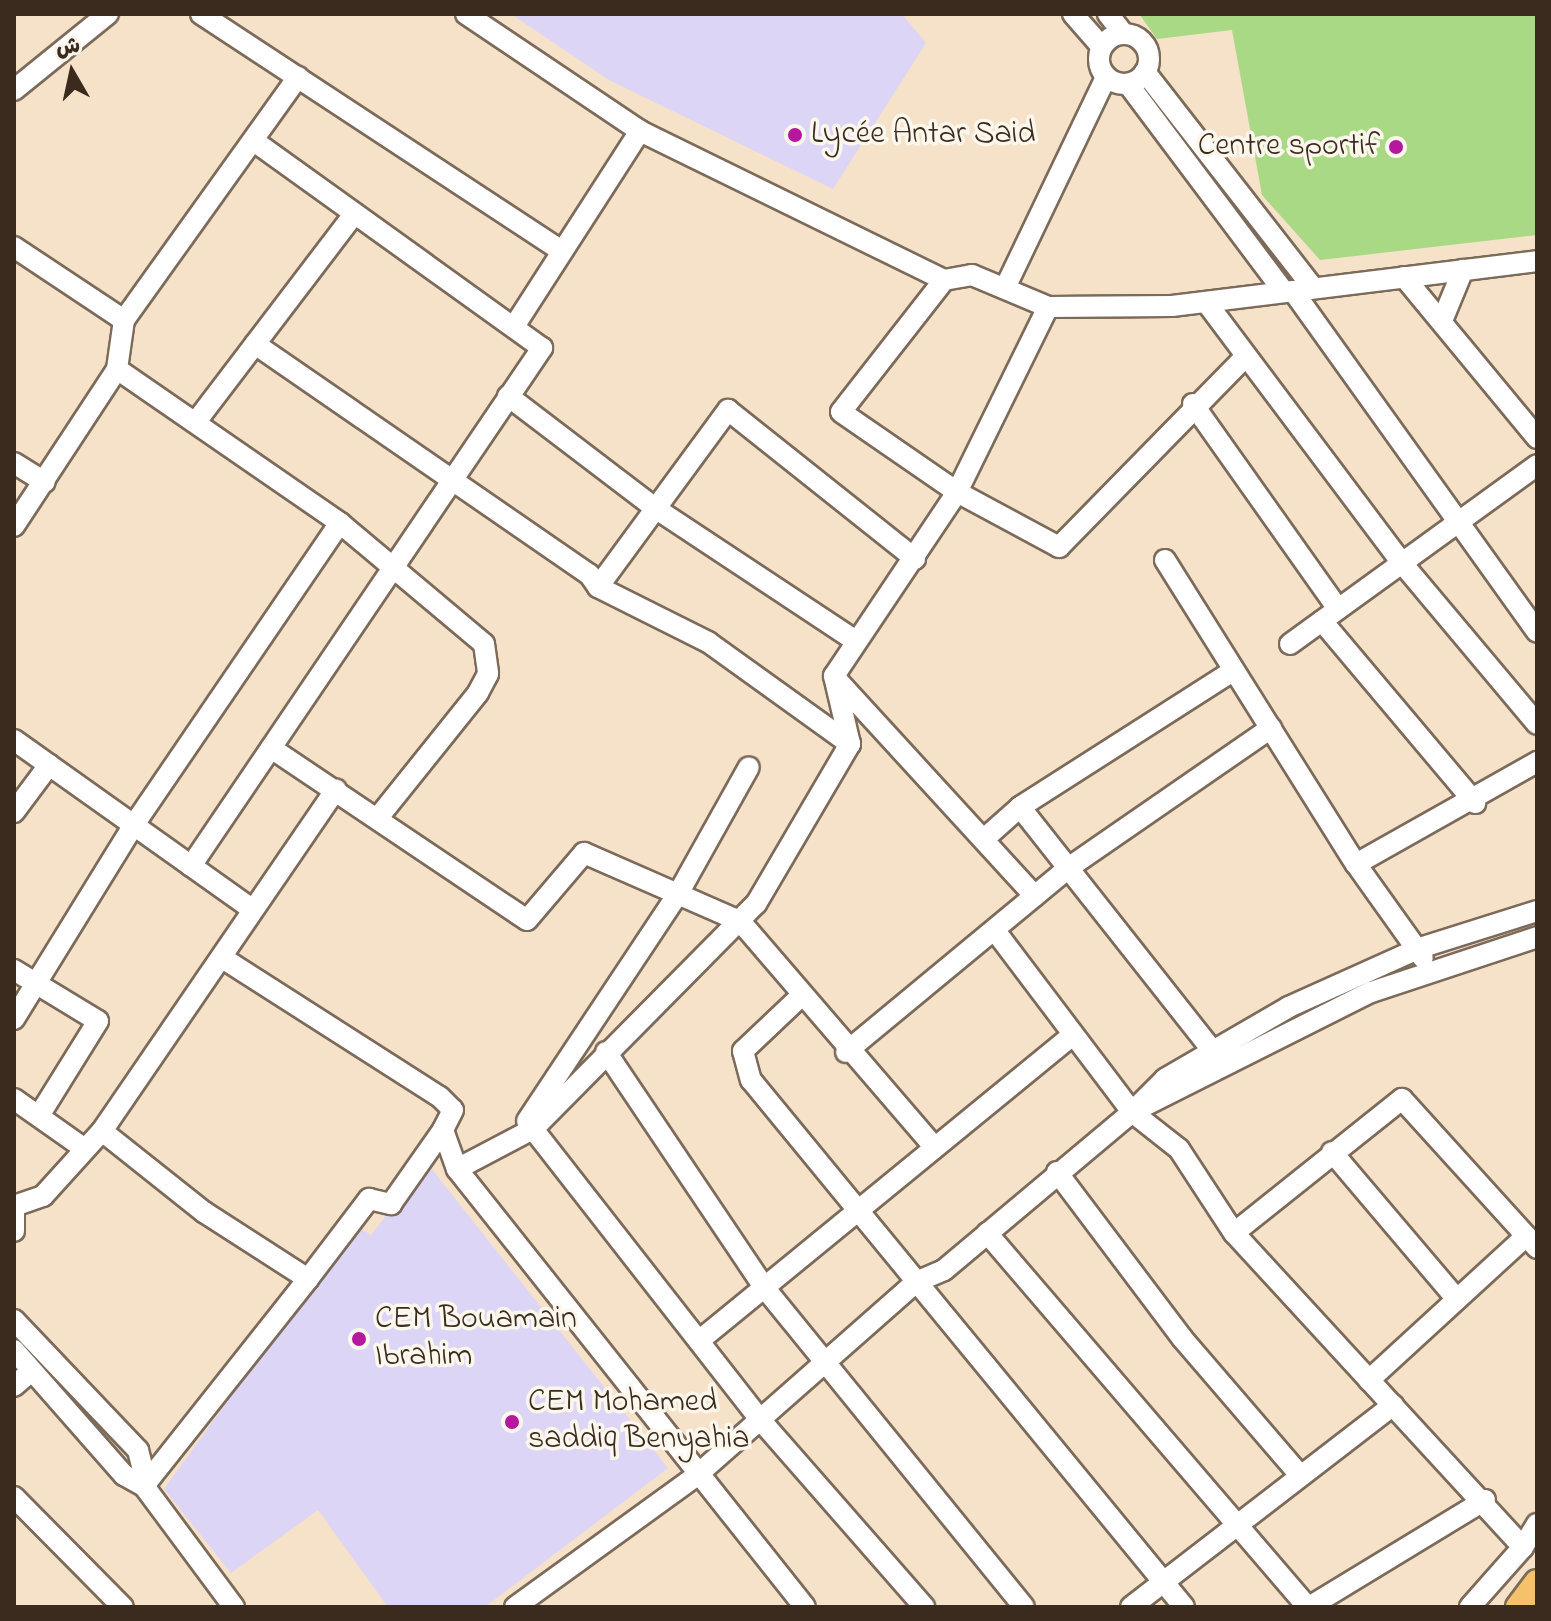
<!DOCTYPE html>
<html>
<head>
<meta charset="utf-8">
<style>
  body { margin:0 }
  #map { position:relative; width:1551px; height:1621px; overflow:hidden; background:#f5e2c8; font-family:"Indie Flower","Playpen Sans Arabic",sans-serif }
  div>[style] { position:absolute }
  .built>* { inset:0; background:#ddd5f6 }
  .green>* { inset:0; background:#aad986 }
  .roads { filter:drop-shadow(2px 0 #7c6a5a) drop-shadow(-2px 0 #7c6a5a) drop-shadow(0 2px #7c6a5a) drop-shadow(0 -2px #7c6a5a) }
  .minor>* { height:20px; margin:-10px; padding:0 10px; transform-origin:10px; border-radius:10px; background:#fff }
  .minor>.ring { margin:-10px; padding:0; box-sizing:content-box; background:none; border:20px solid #fff; border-radius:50% }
  .major>* { height:24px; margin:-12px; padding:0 12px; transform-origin:12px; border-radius:12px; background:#f5c16b }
  .dots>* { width:22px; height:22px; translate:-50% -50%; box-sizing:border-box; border:4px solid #fbf7ec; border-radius:50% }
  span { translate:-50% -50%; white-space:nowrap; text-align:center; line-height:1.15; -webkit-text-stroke:7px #fbf7ec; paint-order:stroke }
  .poi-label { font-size:32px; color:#3b2a1e }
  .left { translate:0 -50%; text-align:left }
  .right { translate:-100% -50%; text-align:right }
  .frame { position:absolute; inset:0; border:16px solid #3b2a1e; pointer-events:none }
  .north { position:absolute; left:32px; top:32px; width:80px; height:80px; -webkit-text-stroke:6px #fbf7ec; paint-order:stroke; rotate:351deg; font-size:22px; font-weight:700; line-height:32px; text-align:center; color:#3b2a1e }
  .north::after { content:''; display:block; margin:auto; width:28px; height:36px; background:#3b2a1e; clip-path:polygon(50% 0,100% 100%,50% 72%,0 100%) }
</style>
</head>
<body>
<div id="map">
  <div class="built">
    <i style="clip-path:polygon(511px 14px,902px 14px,926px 43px,833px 189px,609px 80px)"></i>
    <i style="clip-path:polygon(427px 1163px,668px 1468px,485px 1607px,388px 1607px,318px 1510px,231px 1573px,164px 1489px,355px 1225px,371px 1235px)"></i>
  </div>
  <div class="green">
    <i style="clip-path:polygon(1139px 14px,1537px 14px,1537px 235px,1320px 260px,1262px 195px,1232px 30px,1157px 39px)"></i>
  </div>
  <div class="roads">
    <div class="minor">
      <i style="left:201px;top:14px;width:430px;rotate:33.3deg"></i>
      <i style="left:466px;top:14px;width:210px;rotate:33.9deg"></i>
      <i style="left:640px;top:131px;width:339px;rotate:26.1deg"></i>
      <i style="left:944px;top:280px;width:28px;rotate:-10deg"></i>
      <i style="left:972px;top:275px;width:82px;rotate:22.8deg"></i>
      <i style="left:1048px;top:307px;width:124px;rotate:-0.5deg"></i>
      <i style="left:1172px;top:306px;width:368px;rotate:-7deg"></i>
      <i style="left:1073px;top:14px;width:43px;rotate:48.8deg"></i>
      <i style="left:1108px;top:14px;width:24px;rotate:52deg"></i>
      <i class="ring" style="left:1099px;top:34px;width:30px;height:30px"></i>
      <i style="left:1145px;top:72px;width:274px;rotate:52.1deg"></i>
      <i style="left:1128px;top:84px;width:260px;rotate:53.1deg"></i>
      <i style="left:14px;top:90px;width:121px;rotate:-39deg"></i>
      <i style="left:14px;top:247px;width:132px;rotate:33.6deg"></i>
      <i style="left:1404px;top:277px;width:209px;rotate:50.4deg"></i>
      <i style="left:944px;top:280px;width:167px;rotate:128deg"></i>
      <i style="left:841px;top:412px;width:141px;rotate:34.6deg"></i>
      <i style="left:957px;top:492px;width:116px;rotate:28.3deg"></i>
      <i style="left:1059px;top:547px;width:267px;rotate:-45.6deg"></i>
      <i style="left:1005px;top:288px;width:234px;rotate:-64.4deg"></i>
      <i style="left:1293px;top:291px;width:419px;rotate:54.4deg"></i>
      <i style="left:1206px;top:302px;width:326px;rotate:53.1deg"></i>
      <i style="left:1402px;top:563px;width:210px;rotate:50deg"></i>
      <i style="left:1444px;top:316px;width:50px;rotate:-67.6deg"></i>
      <i style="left:515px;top:325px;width:231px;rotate:-57.2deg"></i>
      <i style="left:255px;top:344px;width:406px;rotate:34.6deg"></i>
      <i style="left:589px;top:574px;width:16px;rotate:55deg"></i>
      <i style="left:598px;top:587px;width:123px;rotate:26.6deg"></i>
      <i style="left:708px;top:642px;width:175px;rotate:35.7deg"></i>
      <i style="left:117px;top:369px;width:271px;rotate:34.6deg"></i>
      <i style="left:340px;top:523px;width:188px;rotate:40deg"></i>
      <i style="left:484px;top:644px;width:30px;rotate:82deg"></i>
      <i style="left:488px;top:674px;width:21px;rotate:118deg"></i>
      <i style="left:478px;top:693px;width:160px;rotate:128.7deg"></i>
      <i style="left:508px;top:396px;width:185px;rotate:37.3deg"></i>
      <i style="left:655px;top:508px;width:237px;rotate:33.5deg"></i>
      <i style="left:1193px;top:404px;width:251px;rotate:54.7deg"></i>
      <i style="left:198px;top:419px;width:258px;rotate:-52.7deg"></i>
      <i style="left:14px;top:463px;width:36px;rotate:32deg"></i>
      <i style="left:14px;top:526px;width:188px;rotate:-56.7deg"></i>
      <i style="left:117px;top:369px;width:49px;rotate:-81.9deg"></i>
      <i style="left:124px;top:320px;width:299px;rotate:-54.4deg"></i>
      <i style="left:1165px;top:560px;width:359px;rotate:57.9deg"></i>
      <i style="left:1356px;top:864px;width:115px;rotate:54.5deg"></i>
      <i style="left:598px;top:587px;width:220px;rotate:-53.7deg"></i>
      <i style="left:728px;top:410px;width:239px;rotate:38.5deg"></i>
      <i style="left:1322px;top:621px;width:238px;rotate:49.9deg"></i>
      <i style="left:1290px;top:644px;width:305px;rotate:-35.9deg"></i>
      <i style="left:836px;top:679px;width:294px;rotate:47.5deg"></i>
      <i style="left:14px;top:740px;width:292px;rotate:35.4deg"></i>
      <i style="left:271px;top:748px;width:308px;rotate:33.9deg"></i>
      <i style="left:527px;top:920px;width:88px;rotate:-49.6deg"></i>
      <i style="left:584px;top:853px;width:170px;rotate:23.6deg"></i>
      <i style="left:740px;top:921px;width:296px;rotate:49.3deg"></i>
      <i style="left:1020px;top:807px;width:320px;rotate:51.7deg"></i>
      <i style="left:14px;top:812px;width:59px;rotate:-53.3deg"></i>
      <i style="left:984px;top:839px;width:48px;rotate:-41.6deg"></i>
      <i style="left:1020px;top:807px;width:250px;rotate:-32.6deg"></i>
      <i style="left:1356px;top:864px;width:208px;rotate:-29.4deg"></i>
      <i style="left:191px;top:866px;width:626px;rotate:-55.88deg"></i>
      <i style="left:542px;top:348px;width:355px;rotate:-144.3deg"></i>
      <i style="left:1537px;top:911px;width:123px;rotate:162.5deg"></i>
      <i style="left:1420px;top:948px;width:144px;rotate:155.8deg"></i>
      <i style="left:1289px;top:1007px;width:143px;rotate:149.9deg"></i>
      <i style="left:1165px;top:1079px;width:47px;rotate:135deg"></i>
      <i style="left:1132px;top:1112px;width:267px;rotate:-26.7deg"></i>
      <i style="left:1371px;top:992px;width:175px;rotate:-18.3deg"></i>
      <i style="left:996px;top:932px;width:226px;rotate:52.9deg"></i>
      <i style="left:224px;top:959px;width:256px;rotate:32.6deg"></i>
      <i style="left:440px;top:1097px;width:18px;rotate:45deg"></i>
      <i style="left:453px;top:1110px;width:22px;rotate:117deg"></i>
      <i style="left:14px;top:970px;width:98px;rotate:31.3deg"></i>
      <i style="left:98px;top:1021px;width:110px;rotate:121.9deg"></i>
      <i style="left:801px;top:996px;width:80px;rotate:136.5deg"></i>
      <i style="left:743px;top:1051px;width:30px;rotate:75deg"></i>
      <i style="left:751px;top:1080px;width:682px;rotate:50.59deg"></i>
      <i style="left:14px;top:1019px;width:227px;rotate:-58.3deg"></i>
      <i style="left:133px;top:826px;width:367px;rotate:-55.7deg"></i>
      <i style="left:606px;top:1052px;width:283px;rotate:56.1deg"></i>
      <i style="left:764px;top:1287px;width:412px;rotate:50.9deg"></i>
      <i style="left:846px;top:1052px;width:292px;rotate:-39.6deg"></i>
      <i style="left:1071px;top:866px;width:243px;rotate:-34.6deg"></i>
      <i style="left:14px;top:1099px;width:87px;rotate:35.2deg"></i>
      <i style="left:527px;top:1121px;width:273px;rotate:-56.4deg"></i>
      <i style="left:678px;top:894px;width:145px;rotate:-60.8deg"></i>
      <i style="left:533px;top:1129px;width:364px;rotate:52deg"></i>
      <i style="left:757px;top:1416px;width:254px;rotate:48.8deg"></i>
      <i style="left:102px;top:1131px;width:130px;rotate:38.5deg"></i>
      <i style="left:204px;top:1212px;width:124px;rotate:32.8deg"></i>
      <i style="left:308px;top:1279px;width:264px;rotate:128.4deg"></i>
      <i style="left:144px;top:1486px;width:151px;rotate:53.4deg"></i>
      <i style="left:1332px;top:1152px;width:190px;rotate:49.7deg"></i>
      <i style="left:457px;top:1169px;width:86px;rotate:-27.8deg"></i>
      <i style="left:533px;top:1129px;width:317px;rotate:-45.3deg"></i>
      <i style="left:756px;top:904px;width:186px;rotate:-59.6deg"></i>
      <i style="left:850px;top:744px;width:70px;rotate:-103.2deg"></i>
      <i style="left:834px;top:676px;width:221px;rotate:-56.2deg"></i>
      <i style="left:957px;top:492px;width:206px;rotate:-63.8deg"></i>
      <i style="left:1057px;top:1172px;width:208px;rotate:53deg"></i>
      <i style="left:1182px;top:1338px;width:179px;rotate:49.3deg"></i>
      <i style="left:14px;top:1206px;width:31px;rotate:-19deg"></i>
      <i style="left:43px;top:1196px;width:88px;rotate:-47.8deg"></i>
      <i style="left:102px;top:1131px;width:414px;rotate:-55.6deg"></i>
      <i style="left:14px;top:1207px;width:24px;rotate:90deg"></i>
      <i style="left:987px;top:1233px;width:492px;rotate:49.4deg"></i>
      <i style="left:1234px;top:1233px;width:215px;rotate:-38.6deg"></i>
      <i style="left:1402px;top:1099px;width:201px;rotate:47.8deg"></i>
      <i style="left:308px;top:1279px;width:101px;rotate:-52.7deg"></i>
      <i style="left:369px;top:1199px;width:23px;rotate:13deg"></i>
      <i style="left:391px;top:1204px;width:90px;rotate:-54.9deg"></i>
      <i style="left:443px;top:1130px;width:41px;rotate:70.3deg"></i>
      <i style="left:457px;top:1169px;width:559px;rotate:51.53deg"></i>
      <i style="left:14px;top:1320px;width:180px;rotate:46.4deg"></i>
      <i style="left:138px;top:1450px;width:33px;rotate:76deg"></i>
      <i style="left:700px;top:1340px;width:482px;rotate:-39.3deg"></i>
      <i style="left:14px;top:1350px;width:167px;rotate:48.7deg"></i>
      <i style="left:124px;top:1475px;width:23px;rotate:29deg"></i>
      <i style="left:1369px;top:1380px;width:213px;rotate:-42.5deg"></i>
      <i style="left:14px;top:1386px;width:23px;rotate:-41deg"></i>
      <i style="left:14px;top:1497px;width:155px;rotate:45.3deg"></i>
      <i style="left:1523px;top:1547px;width:27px;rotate:-59deg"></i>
      <i style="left:515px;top:1607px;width:223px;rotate:-35.9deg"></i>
      <i style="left:696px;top:1476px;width:293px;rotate:-41.4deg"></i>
      <i style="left:916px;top:1282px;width:30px;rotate:-23deg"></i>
      <i style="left:944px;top:1270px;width:246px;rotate:-40deg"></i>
      <i style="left:1132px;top:1112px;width:60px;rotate:38.2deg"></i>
      <i style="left:1179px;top:1149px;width:100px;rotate:56.8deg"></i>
      <i style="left:1234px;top:1233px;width:427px;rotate:47.4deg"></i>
      <i style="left:1523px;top:1547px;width:80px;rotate:131.5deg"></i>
      <i style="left:1131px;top:1607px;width:331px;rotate:-37.6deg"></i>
      <i style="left:1309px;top:1607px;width:206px;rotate:-31.3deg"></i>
    </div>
    <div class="major">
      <i style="left:1518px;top:1607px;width:31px;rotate:-53deg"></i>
    </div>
  </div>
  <div class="dots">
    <i style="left:795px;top:135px;background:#b5179e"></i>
    <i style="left:1396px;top:147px;background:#b5179e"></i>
    <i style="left:359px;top:1339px;background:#b5179e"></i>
    <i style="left:512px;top:1422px;background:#b5179e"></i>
  </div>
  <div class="poi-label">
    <span class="left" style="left:811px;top:135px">Lycée Antar Said</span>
    <span class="right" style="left:1380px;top:147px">Centre sportif</span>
    <span class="left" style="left:375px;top:1339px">CEM Bouamain<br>Ibrahim</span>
    <span class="left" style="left:528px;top:1422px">CEM Mohamed<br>saddiq Benyahia</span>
  </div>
  <div class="frame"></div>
  <div class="north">ش</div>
</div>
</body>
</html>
